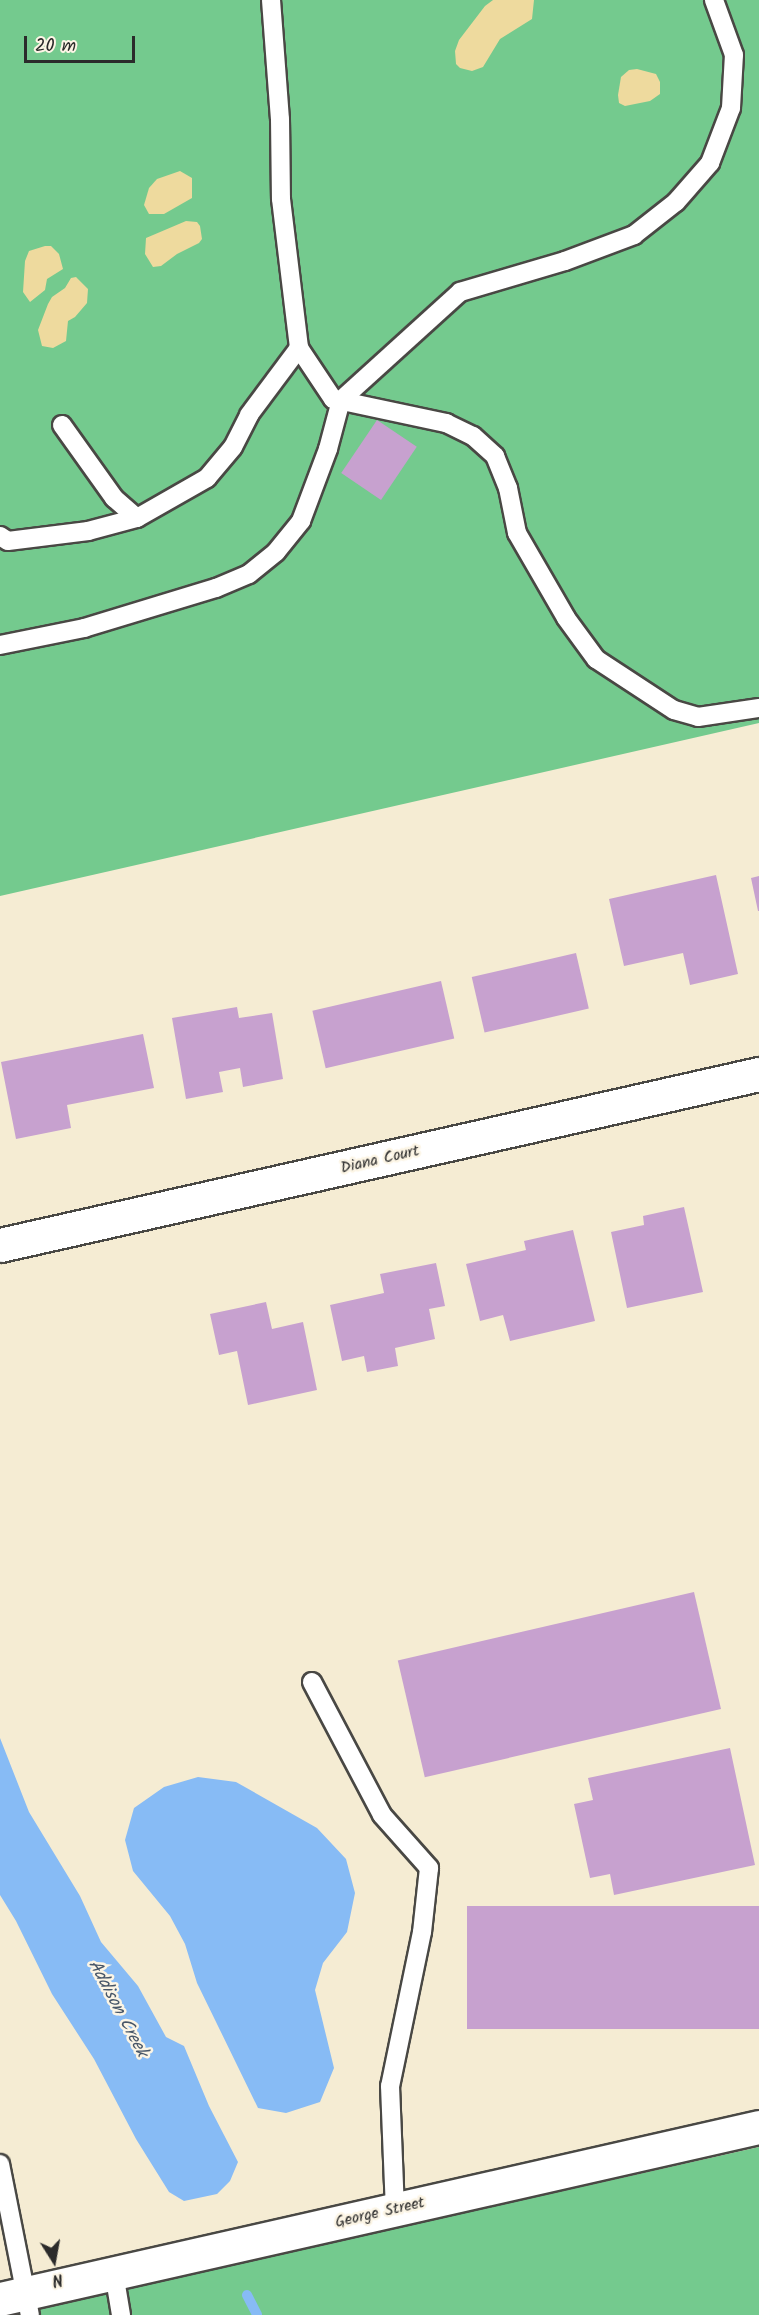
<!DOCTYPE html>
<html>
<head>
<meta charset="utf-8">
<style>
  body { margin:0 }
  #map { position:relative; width:759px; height:2315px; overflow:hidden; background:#f5ecd3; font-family:Kalam,sans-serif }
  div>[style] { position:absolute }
  .green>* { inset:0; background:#74ca8e }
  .sand>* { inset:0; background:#eeda9e }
  .water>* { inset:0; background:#87bbf5 }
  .stream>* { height:10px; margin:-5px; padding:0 5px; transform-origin:5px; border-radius:5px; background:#87bbf5 }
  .building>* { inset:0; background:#c7a1cf; transform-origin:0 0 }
  .roads { filter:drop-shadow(2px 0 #494844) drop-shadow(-2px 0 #494844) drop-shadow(0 2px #494844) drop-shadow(0 -2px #494844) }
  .lane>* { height:18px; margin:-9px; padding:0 9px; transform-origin:9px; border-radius:9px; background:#fff }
  .street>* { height:33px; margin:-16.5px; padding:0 16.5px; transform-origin:16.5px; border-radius:16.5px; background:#fff }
  .secondary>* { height:33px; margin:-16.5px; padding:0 16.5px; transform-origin:16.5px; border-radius:16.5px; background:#fff }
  span { translate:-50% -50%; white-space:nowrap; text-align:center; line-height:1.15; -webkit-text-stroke:5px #fcf5e5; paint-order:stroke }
  .street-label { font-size:16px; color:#2b2b2b }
  .water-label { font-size:18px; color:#475668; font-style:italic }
  .north { position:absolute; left:24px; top:2231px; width:60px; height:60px; -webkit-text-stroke:4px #fcf5e5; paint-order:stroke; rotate:169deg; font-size:16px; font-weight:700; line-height:24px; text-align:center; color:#2b2b2b }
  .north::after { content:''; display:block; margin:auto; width:21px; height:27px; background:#2b2b2b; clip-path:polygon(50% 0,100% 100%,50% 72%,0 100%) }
  .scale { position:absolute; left:24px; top:36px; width:111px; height:27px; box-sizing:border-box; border:3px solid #2b2b2b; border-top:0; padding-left:8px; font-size:18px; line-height:21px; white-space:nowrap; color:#2b2b2b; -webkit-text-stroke:4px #fcf5e5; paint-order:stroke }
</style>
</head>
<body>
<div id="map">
  <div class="green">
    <i style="clip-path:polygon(0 0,759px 0,759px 723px,0 896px)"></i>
    <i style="clip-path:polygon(759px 2147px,759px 2315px,8px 2315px)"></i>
  </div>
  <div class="sand">
    <i style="clip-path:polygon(534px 0,532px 19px,500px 39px,483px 67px,472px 71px,460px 68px,456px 64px,455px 51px,459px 40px,485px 6px,493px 0)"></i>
    <i style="clip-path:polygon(637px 69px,656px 74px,660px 82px,660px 94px,650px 101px,625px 106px,619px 103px,618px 95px,621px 77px,629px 70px)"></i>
    <i style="clip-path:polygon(180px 171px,192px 178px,192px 198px,164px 214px,149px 214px,144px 205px,149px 188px,157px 179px)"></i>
    <i style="clip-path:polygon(186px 221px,197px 222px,200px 226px,202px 239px,199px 243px,177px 254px,161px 266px,153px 267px,145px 254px,146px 238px)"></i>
    <i style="clip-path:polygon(45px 246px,51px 246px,59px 254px,63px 269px,47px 279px,45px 290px,30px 302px,23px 292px,25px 261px,29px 251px)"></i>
    <i style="clip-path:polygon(76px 277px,88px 289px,87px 303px,75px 317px,68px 321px,66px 341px,53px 348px,42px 346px,38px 330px,48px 304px,52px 297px,65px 288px,71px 278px)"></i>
  </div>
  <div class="water">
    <i style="clip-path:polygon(0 1738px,29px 1812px,80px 1896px,101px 1942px,138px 1986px,166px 2037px,184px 2046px,209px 2106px,238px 2162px,230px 2181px,217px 2194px,184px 2201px,169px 2192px,136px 2139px,94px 2059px,52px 1994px,16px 1921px,0 1895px)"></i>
    <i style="clip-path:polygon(198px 1777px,236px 1782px,317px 1828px,346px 1859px,355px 1893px,347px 1932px,323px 1963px,315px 1990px,334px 2068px,320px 2102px,286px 2113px,258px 2108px,197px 1983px,185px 1944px,170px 1916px,133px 1871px,125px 1840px,134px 1808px,164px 1787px)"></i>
  </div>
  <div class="stream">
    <i style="left:247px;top:2295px;width:22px;rotate:63deg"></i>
  </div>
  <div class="building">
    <i style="left:377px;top:420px;width:48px;height:64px;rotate:34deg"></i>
    <i style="clip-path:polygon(716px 875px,738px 974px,690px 985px,683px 953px,624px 966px,609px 899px)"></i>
    <i style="clip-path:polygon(759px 876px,759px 911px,758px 911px,751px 878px)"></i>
    <i style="left:576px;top:953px;width:57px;height:107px;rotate:77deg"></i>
    <i style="left:441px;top:981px;width:59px;height:132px;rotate:77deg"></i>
    <i style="clip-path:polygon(237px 1007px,239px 1018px,272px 1013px,283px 1079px,243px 1087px,240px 1068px,219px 1072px,223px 1092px,186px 1099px,172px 1018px)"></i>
    <i style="clip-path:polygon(143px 1034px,154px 1088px,67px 1105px,71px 1128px,16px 1139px,1px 1062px)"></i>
    <i style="clip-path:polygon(684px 1207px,703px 1292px,627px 1308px,611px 1232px,644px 1225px,643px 1216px)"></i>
    <i style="clip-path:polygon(573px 1230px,595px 1321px,510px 1341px,503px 1315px,480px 1321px,466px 1264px,526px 1250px,524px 1241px)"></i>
    <i style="clip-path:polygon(436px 1263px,445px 1306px,429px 1309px,435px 1339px,395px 1348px,398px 1366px,367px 1372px,364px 1356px,342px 1361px,330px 1305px,384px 1293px,380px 1274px)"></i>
    <i style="clip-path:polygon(266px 1302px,272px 1329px,303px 1322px,317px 1390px,248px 1405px,237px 1351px,219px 1355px,210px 1314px)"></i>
    <i style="left:694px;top:1592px;width:120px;height:304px;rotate:77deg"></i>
    <i style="clip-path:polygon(730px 1748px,755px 1865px,614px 1895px,610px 1874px,590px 1878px,574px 1804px,593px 1800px,588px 1778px)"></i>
    <i style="left:759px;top:1906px;width:123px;height:292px;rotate:90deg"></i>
  </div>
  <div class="roads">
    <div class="lane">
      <i style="left:271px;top:0;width:119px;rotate:85.7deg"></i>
      <i style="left:280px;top:119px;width:80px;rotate:89.3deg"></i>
      <i style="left:281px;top:199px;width:150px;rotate:83.1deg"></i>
      <i style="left:299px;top:348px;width:61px;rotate:56.3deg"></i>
      <i style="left:333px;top:399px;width:116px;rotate:12deg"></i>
      <i style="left:446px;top:423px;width:30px;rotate:26deg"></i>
      <i style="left:473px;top:436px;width:30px;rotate:42deg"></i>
      <i style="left:495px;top:456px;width:35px;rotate:68deg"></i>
      <i style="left:508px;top:488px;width:46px;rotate:78.7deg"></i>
      <i style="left:517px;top:533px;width:98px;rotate:60deg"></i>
      <i style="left:566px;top:618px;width:51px;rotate:53.8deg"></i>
      <i style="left:596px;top:659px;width:93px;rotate:33.2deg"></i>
      <i style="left:674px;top:710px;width:25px;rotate:16deg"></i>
      <i style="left:698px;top:717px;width:62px;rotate:-8.4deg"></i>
      <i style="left:62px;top:425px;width:90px;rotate:54.5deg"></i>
      <i style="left:114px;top:498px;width:30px;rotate:41deg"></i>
      <i style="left:0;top:536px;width:9px;rotate:32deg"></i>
      <i style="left:8px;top:541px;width:81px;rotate:-7.1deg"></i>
      <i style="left:88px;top:531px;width:51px;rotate:-14.9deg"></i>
      <i style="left:137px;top:518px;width:81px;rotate:-29.7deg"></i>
      <i style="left:207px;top:478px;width:40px;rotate:-50deg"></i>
      <i style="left:233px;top:447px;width:36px;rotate:-63deg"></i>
      <i style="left:249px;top:415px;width:84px;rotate:-53.3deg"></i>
      <i style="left:0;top:645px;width:86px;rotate:-11.4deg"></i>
      <i style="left:84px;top:628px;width:138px;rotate:-16.9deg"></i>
      <i style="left:216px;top:588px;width:36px;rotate:-23deg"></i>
      <i style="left:249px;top:574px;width:35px;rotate:-39deg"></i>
      <i style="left:276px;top:552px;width:40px;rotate:-51deg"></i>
      <i style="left:301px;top:521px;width:77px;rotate:-69.4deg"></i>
      <i style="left:328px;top:449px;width:51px;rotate:-75.1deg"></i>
      <i style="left:341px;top:400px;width:161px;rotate:-42.2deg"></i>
      <i style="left:460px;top:292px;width:109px;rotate:-16.4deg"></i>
      <i style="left:565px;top:261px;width:74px;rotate:-20.6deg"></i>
      <i style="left:634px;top:235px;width:53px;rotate:-38.2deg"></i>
      <i style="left:676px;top:202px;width:52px;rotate:-48.9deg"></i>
      <i style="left:710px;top:163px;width:59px;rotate:-69.1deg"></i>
      <i style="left:731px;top:108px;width:53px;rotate:-86.8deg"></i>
      <i style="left:734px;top:55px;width:59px;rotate:-110deg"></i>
      <i style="left:312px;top:1682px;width:150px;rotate:62.2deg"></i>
      <i style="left:382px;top:1815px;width:71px;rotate:48.4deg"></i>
      <i style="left:429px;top:1868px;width:64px;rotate:96.2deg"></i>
      <i style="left:422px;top:1932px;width:157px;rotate:101.7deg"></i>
      <i style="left:390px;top:2086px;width:124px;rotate:87.7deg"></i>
      <i style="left:0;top:2164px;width:154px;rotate:78.8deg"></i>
      <i style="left:114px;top:2273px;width:43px;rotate:80.5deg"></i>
    </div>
    <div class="street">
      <i style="left:0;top:1245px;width:778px;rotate:-12.7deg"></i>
    </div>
    <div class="secondary">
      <i style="left:0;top:2299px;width:778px;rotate:-12.77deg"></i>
    </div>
  </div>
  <div class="street-label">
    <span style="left:380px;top:1160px;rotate:-13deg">Diana Court</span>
    <span style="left:380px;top:2213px;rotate:-13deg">George Street</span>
  </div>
  <div class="water-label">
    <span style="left:117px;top:2009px;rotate:62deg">Addison Creek</span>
  </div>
  <div class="north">N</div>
  <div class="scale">20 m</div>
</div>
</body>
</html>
